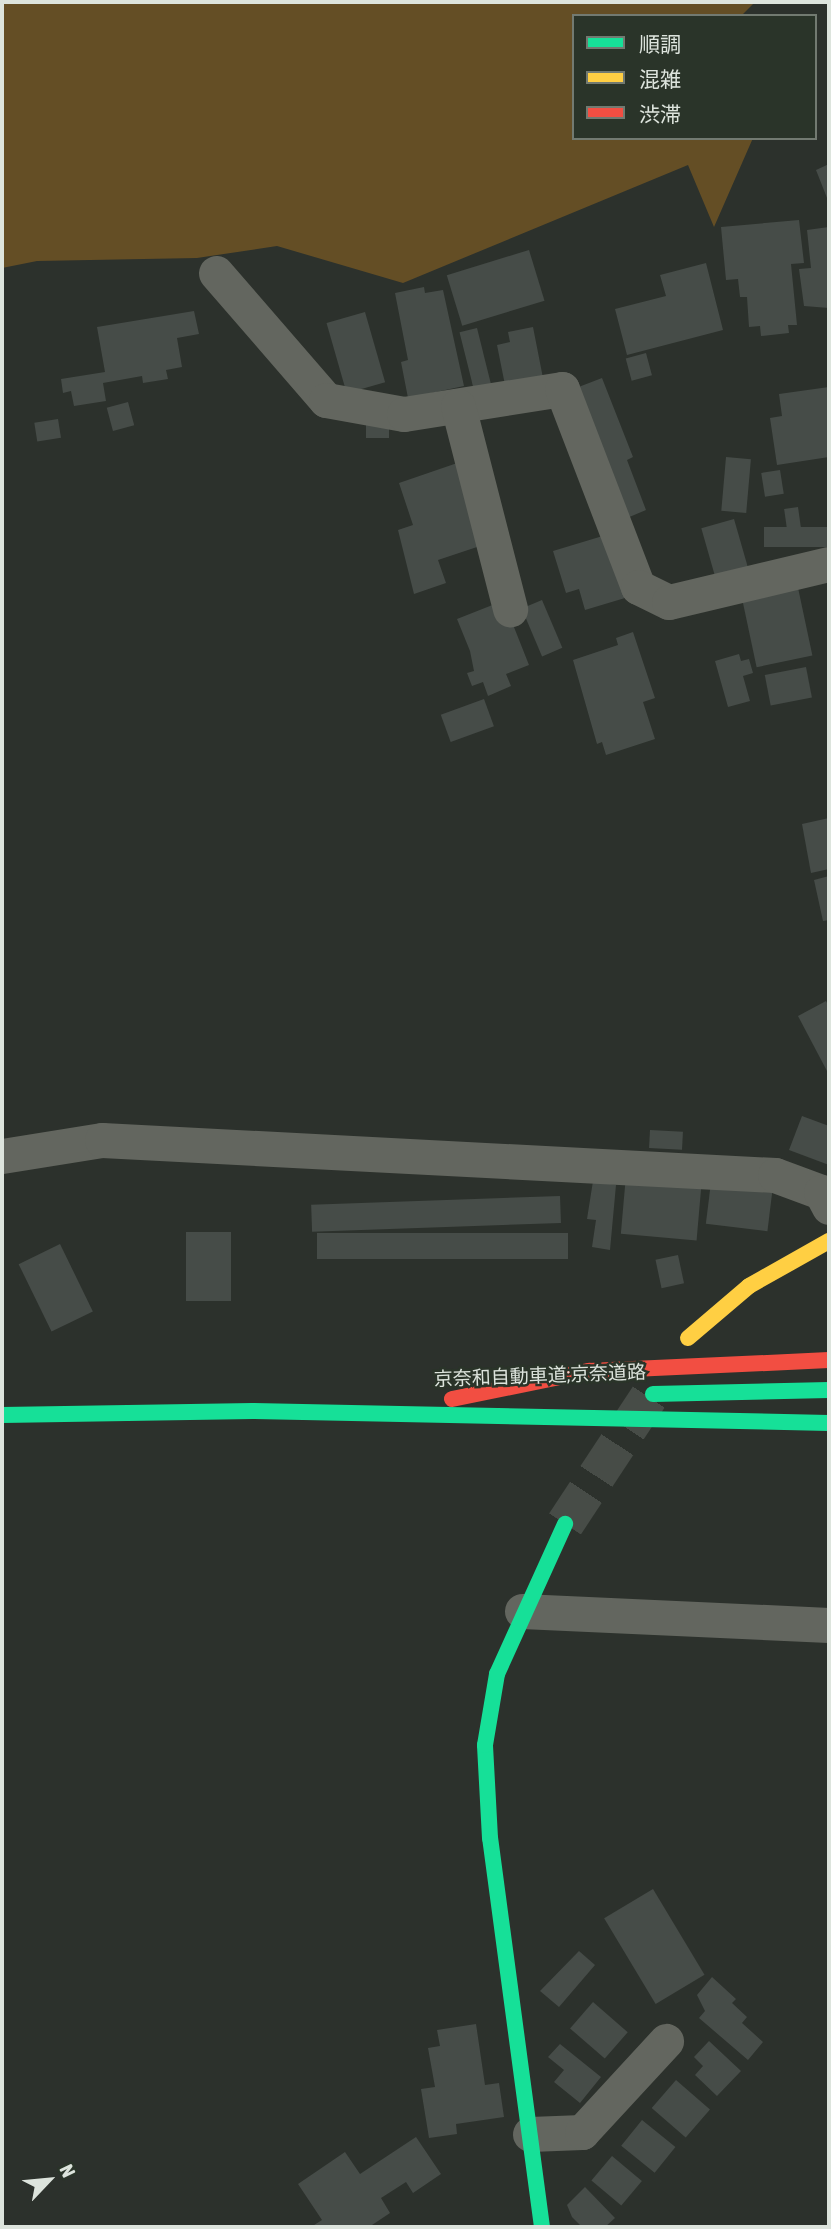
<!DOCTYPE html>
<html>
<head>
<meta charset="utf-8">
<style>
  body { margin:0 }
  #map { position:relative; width:831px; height:2229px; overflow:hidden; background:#2c312c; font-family:"Asap Condensed","Noto Sans JP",sans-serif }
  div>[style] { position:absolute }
  .forest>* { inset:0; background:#644e25 }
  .building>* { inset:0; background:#464c48; transform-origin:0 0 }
  .secondary-tunnel>* { height:38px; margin-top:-19px; transform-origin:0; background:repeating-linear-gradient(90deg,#474c47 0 38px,transparent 0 57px) }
  .street>* { height:35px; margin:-17.5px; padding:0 17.5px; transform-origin:17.5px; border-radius:17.5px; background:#63665f }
  .fast>* { height:16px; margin:-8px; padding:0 8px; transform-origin:8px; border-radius:8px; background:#16e098 }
  .slow>* { height:16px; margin:-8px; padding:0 8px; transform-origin:8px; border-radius:8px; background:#ffcf43 }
  .jam>* { height:16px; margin:-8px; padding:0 8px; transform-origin:8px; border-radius:8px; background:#f24e42 }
  span { translate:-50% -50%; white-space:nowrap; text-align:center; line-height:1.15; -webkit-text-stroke:5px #2a3429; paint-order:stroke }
  .street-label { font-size:19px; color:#dde4dd }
  .frame { position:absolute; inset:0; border:4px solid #dde4dd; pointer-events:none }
  .legend { position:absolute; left:572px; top:14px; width:245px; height:126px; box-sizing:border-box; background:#2a3429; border:2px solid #727a71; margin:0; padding:9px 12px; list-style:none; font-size:21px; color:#dde4dd }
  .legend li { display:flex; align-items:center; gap:14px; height:35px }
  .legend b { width:35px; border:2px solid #727a71 }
  .north { position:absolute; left:14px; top:2145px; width:70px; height:70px; -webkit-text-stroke:5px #2a3429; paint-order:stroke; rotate:64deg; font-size:19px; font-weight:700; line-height:28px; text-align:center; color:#dde4dd }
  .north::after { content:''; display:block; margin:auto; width:24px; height:32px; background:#dde4dd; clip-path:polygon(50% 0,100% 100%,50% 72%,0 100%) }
</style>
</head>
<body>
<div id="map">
  <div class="forest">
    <i style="clip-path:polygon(2px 2px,755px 2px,741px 16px,574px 16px,574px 138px,753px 138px,714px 227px,688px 165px,403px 283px,277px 246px,197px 258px,37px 261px,2px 268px)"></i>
  </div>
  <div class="building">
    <i style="clip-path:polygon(829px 164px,829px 203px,816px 170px)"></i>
    <i style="clip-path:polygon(799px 220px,804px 263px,791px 264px,797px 325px,788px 325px,789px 333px,761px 336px,760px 326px,749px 327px,747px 297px,740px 297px,738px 279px,726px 280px,721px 227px)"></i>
    <i style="clip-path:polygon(829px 227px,829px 308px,804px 306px,799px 269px,811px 268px,807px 230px)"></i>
    <i style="left:529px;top:250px;width:53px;height:86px;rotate:73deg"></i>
    <i style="clip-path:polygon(706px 263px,723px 330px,627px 355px,615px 309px,666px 296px,660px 275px)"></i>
    <i style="clip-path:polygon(424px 287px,425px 293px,443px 290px,464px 386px,408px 398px,401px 362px,408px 360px,395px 293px)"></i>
    <i style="clip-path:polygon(194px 311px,199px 334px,177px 338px,182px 367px,166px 370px,168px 379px,143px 383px,142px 376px,103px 383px,106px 401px,74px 406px,71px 391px,63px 393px,61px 379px,105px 372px,97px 327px)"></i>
    <i style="left:365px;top:312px;width:73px;height:40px;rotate:74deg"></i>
    <i style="clip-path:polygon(533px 327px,543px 378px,505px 385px,497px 345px,510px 342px,508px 332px)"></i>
    <i style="left:477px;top:328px;width:63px;height:18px;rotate:76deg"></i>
    <i style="left:646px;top:353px;width:23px;height:21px;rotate:75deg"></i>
    <i style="clip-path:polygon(602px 378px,633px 457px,627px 460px,646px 510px,627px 518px,576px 388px)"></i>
    <i style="clip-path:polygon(829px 387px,829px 457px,777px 465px,770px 418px,782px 416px,779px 394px)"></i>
    <i style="left:128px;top:402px;width:24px;height:22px;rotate:75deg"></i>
    <i style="left:58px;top:419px;width:19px;height:24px;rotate:81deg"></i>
    <i style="left:366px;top:420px;width:23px;height:18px"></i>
    <i style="left:726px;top:457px;width:25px;height:54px;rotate:5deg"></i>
    <i style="clip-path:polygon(466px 460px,483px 545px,438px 560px,446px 583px,414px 594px,398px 530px,413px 525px,399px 483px)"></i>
    <i style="left:780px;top:470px;width:24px;height:19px;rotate:81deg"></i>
    <i style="left:798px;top:507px;width:21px;height:14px;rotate:82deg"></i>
    <i style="left:734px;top:519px;width:50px;height:34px;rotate:74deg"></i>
    <i style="left:829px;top:527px;width:20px;height:65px;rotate:90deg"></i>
    <i style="clip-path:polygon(606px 535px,625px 598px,585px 610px,579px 589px,566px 593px,553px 551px)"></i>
    <i style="left:797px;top:583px;width:74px;height:57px;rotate:78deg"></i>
    <i style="left:542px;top:600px;width:52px;height:22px;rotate:67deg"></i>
    <i style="clip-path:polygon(495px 604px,506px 607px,529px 665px,506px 674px,511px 686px,488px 696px,483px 682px,472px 686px,467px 673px,474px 671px,470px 651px,457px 619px)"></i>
    <i style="clip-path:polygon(633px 632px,655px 698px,643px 702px,655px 739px,606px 755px,602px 742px,597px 744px,573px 660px,618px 645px,616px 638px)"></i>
    <i style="clip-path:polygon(739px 654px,741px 661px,749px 659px,753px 673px,743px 676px,750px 701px,728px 707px,715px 661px)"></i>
    <i style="left:806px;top:667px;width:31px;height:42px;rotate:79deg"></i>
    <i style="left:484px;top:699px;width:29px;height:46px;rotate:70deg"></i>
    <i style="clip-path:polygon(829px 818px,829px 869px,811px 873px,802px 824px)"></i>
    <i style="clip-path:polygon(829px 876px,829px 920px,823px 921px,814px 880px)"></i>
    <i style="clip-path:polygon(826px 1001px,829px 1007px,827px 1071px,798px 1016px)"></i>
    <i style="clip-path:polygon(802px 1116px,829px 1126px,829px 1165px,789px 1150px)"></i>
    <i style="left:650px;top:1130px;width:33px;height:18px;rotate:3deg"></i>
    <i style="left:626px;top:1175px;width:76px;height:59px;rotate:5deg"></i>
    <i style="clip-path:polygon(593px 1181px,616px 1185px,610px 1250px,592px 1247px,596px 1220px,587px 1219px)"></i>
    <i style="left:711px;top:1182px;width:62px;height:42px;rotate:7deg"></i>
    <i style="left:560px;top:1196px;width:27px;height:249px;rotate:88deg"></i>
    <i style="left:186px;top:1232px;width:45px;height:69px"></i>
    <i style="left:568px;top:1233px;width:26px;height:251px;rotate:90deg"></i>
    <i style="left:60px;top:1244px;width:75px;height:46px;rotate:64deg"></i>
    <i style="left:678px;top:1255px;width:29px;height:23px;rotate:78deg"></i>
    <i style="left:653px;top:1889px;width:100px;height:57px;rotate:59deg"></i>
    <i style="clip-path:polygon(579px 1951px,595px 1965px,559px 2007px,540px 1991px)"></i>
    <i style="clip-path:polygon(712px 1977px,736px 1999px,732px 2003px,747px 2017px,742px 2023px,763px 2042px,748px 2060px,699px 2018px,705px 2011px,697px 1995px)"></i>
    <i style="left:593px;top:2002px;width:46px;height:35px;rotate:41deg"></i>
    <i style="clip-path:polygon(476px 2024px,485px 2085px,499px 2083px,504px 2117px,456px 2124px,457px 2134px,429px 2138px,421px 2089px,435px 2087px,428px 2048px,440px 2046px,437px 2030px)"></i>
    <i style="clip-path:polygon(709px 2041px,741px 2071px,717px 2096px,695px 2075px,703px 2066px,694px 2057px)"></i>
    <i style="clip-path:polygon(560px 2044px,601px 2077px,580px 2103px,554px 2082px,564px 2070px,548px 2057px)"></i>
    <i style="left:676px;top:2080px;width:45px;height:37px;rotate:41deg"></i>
    <i style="left:642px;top:2120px;width:43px;height:33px;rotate:39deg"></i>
    <i style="clip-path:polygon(416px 2137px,441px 2174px,413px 2193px,406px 2182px,381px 2198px,390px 2213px,369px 2227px,311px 2227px,322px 2220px,298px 2184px,345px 2152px,360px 2174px)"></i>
    <i style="left:612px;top:2156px;width:39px;height:32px;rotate:40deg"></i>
    <i style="clip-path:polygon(585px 2187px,615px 2218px,605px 2227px,582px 2227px,572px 2217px,567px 2205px)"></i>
  </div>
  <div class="secondary-tunnel">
    <i style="left:565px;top:1524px;width:154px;rotate:-56.6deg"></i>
  </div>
  <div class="street">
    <i style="left:216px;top:273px;width:168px;rotate:49.1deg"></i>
    <i style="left:326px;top:400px;width:79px;rotate:10.2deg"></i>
    <i style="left:404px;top:414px;width:160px;rotate:-9deg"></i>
    <i style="left:562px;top:389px;width:212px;rotate:69deg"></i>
    <i style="left:638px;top:587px;width:34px;rotate:26deg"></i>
    <i style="left:669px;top:602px;width:164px;rotate:-13.4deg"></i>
    <i style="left:458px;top:406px;width:210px;rotate:75.6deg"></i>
    <i style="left:2px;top:1156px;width:101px;rotate:-9.1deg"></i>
    <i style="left:102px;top:1140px;width:674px;rotate:2.98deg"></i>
    <i style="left:775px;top:1175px;width:49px;rotate:20.3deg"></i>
    <i style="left:821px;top:1192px;width:17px;rotate:62deg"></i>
    <i style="left:522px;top:1611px;width:307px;rotate:2.6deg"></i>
    <i style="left:530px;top:2134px;width:52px;rotate:-2.2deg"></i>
    <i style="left:582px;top:2132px;width:124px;rotate:-47.3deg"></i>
  </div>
  <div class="fast">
    <i style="left:653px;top:1394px;width:176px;rotate:-1.3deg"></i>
    <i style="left:2px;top:1415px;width:251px;rotate:-0.9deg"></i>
    <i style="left:253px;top:1411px;width:576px;rotate:1.19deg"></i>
    <i style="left:542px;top:2227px;width:392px;rotate:-97.6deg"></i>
    <i style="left:490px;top:1838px;width:93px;rotate:-93.1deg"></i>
    <i style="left:485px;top:1745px;width:72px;rotate:-80.4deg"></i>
    <i style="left:497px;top:1674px;width:165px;rotate:-65.6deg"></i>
  </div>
  <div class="slow">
    <i style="left:688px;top:1338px;width:80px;rotate:-40.4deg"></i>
    <i style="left:749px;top:1286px;width:92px;rotate:-29.4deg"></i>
  </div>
  <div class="jam">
    <i style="left:452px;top:1399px;width:140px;rotate:-11.6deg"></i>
    <i style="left:589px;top:1371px;width:240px;rotate:-2.6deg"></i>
  </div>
  <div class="street-label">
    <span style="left:540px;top:1376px;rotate:-2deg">京奈和自動車道;京奈道路</span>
  </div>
  <div class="frame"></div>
  <ul class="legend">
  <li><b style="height:9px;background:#16e098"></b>順調</li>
  <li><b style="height:9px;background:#ffcf43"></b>混雑</li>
  <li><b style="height:9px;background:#f24e42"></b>渋滞</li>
  </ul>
  <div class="north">N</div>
</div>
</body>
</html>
